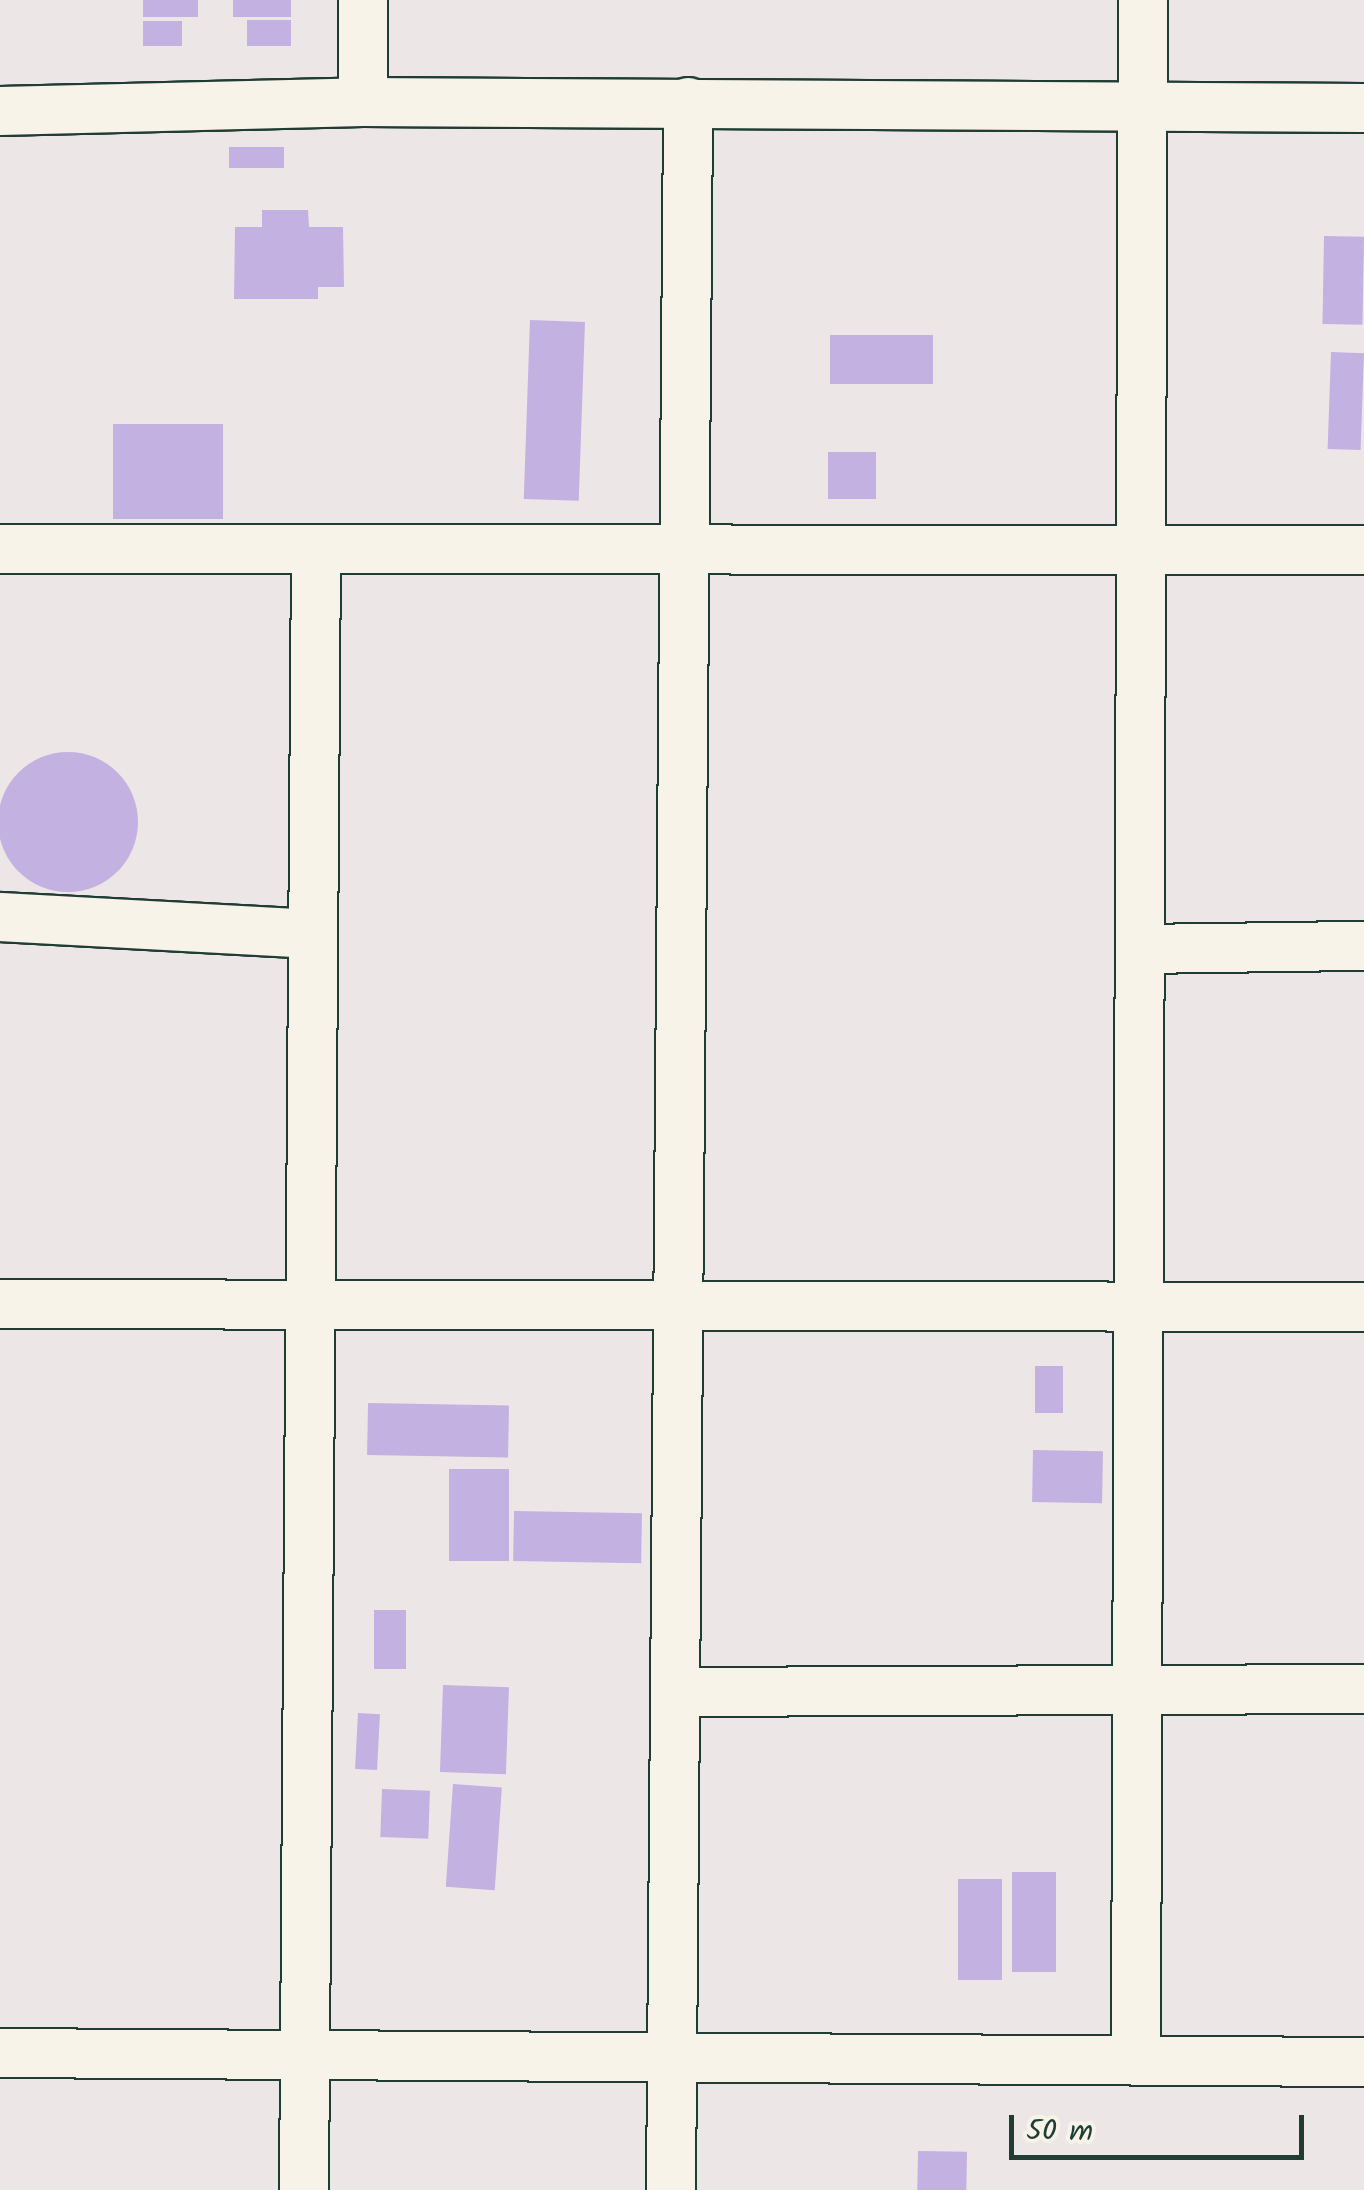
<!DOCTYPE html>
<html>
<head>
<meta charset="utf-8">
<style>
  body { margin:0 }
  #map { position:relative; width:1364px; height:2190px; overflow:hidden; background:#ede6e7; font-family:Kalam,sans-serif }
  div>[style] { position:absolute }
  .building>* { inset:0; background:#c3b1e1; transform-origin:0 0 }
  .round { border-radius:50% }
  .roads { filter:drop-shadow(2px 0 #1f3d34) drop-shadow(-2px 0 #1f3d34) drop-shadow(0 2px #1f3d34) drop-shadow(0 -2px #1f3d34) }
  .minor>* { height:48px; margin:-24px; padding:0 24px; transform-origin:24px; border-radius:24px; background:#f7f3e8 }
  span { translate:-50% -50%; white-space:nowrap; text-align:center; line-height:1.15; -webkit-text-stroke:8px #f7f3e8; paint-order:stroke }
  .scale { position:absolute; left:1009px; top:2115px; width:295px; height:45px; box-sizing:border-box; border:5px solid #1f3d34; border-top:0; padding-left:12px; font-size:30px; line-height:35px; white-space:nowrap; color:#1f3d34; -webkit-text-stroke:8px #f7f3e8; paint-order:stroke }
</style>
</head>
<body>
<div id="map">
  <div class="building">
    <i style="left:143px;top:0;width:55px;height:17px"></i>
    <i style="left:233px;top:0;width:58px;height:17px"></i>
    <i style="left:247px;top:20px;width:44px;height:26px"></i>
    <i style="left:143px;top:21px;width:39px;height:25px"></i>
    <i style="left:229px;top:147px;width:55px;height:21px"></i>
    <i style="clip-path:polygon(262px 210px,308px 210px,309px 227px,343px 227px,344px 287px,318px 287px,318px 299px,234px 299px,235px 227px,262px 227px)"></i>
    <i style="left:1324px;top:236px;width:40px;height:88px;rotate:1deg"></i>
    <i style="left:530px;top:320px;width:55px;height:179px;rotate:2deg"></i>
    <i style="left:830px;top:335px;width:103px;height:49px"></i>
    <i style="left:1331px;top:352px;width:33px;height:97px;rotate:2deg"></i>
    <i style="left:113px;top:424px;width:110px;height:95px"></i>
    <i style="left:828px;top:452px;width:48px;height:47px"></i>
    <i class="round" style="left:-2px;top:752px;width:140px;height:140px"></i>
    <i style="left:1035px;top:1366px;width:28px;height:47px"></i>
    <i style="left:368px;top:1403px;width:141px;height:52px;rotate:1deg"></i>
    <i style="left:1033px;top:1450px;width:70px;height:52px;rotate:1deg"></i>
    <i style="left:449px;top:1469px;width:60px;height:92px"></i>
    <i style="left:514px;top:1511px;width:128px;height:50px;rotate:1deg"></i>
    <i style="left:374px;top:1610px;width:32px;height:59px"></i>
    <i style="left:443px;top:1685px;width:66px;height:87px;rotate:2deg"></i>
    <i style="left:358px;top:1713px;width:22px;height:56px;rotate:3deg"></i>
    <i style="left:453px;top:1784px;width:49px;height:103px;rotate:4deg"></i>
    <i style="left:382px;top:1789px;width:48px;height:48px;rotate:2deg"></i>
    <i style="left:1012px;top:1872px;width:44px;height:100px"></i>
    <i style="left:958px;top:1879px;width:44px;height:101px"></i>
    <i style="left:918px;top:2151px;width:49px;height:39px;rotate:1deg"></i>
  </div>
  <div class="roads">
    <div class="minor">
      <i style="left:363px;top:102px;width:102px;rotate:-90deg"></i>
      <i style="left:0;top:111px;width:363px;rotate:-1.4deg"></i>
      <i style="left:363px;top:102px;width:1001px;rotate:0.34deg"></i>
      <i style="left:0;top:549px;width:1364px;rotate:0.04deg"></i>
      <i style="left:0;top:917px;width:313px;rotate:3.1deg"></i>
      <i style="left:1140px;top:949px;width:224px;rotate:-0.8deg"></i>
      <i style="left:0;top:1304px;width:1364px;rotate:0.13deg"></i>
      <i style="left:675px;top:1692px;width:689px;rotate:-0.25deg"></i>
      <i style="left:0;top:2053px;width:1364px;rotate:0.38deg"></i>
      <i style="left:1136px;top:2060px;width:2060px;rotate:-89.81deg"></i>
      <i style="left:304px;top:2190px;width:1641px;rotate:-89.58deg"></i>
      <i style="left:671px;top:2190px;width:2088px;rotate:-89.53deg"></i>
    </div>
  </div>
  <div class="scale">50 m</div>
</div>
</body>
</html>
